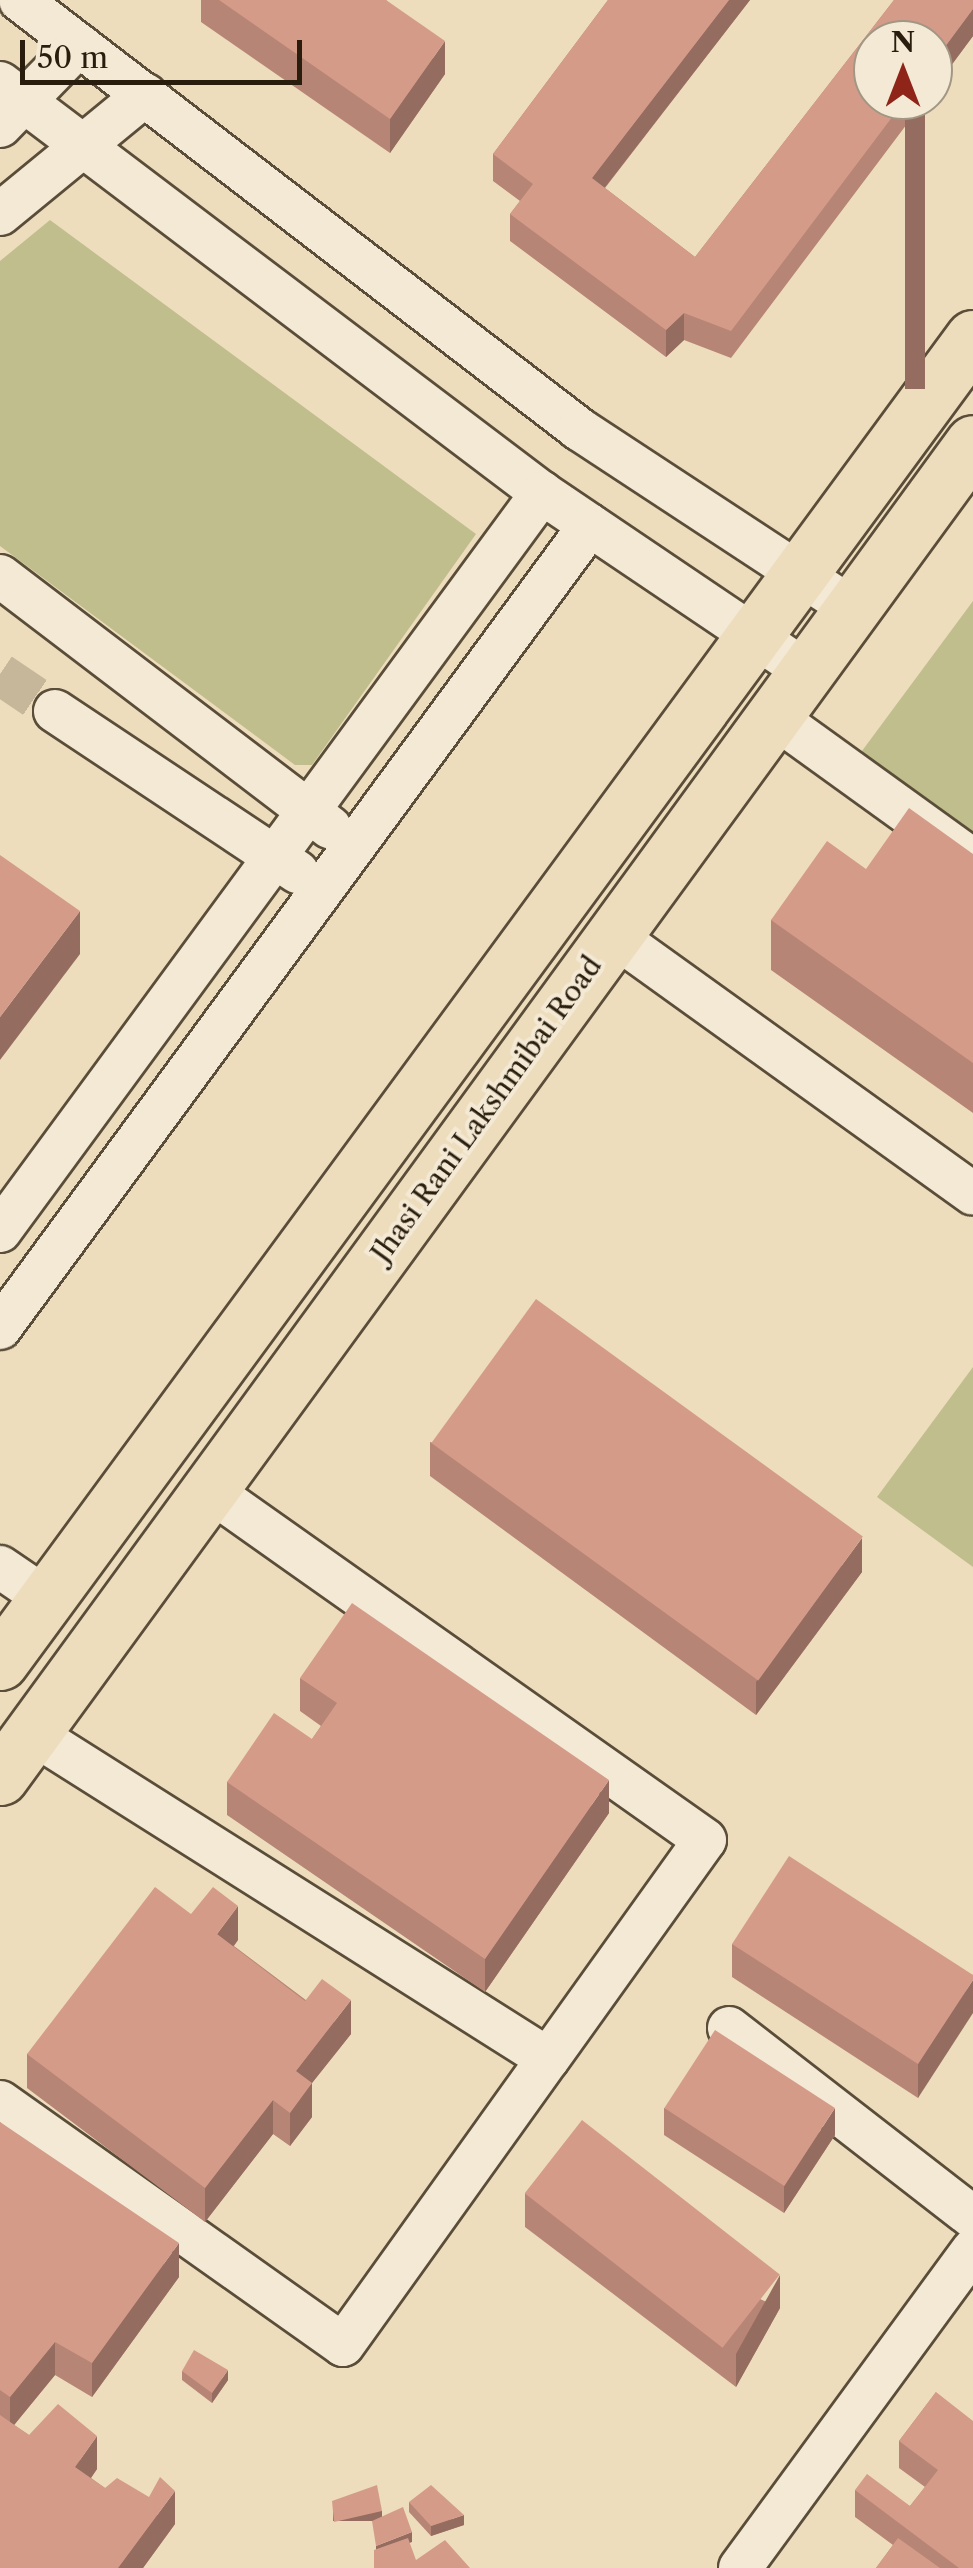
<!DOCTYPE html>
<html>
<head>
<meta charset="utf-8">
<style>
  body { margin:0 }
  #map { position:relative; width:973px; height:2568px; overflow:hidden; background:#edddbd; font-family:"Libre Caslon Text",serif }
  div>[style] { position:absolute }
  .green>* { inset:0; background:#c0be8c }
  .minor-tunnel>* { height:42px; margin-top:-21px; transform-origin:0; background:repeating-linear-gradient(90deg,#c6b79a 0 42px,transparent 0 63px) }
  .roads { filter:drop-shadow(2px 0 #5a4d39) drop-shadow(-2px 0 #5a4d39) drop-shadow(0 2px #5a4d39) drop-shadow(0 -2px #5a4d39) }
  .minor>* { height:42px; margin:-21px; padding:0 21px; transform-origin:21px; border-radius:21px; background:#f3e9d4 }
  .major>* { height:55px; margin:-27.5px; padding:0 27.5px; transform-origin:27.5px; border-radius:27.5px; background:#edddbd }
  .wall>* { inset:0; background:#b78576 }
  .shaded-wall>* { inset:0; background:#956c60; transform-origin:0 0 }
  .building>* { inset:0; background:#d59b89; transform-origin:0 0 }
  span { translate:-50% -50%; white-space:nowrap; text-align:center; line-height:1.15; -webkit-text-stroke:8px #f3e9d4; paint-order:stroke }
  .street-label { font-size:28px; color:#291d0d }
  .north { position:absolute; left:853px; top:20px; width:100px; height:100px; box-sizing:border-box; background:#f3e9d4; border:2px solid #a29784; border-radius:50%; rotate:0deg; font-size:28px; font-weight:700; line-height:40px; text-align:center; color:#291d0d }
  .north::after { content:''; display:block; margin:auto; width:35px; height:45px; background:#8f2418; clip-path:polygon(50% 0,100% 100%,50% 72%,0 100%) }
  .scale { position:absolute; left:20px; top:40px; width:282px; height:45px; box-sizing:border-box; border:5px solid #291d0d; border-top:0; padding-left:12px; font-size:30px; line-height:35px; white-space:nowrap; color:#291d0d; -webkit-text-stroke:8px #f3e9d4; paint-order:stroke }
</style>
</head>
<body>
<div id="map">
  <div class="green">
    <i style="clip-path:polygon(50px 220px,476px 534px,312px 765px,295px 765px,0 546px,0 261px)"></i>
    <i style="clip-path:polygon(973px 601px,973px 838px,859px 755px)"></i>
    <i style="clip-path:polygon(973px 1367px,973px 1567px,877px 1497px)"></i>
  </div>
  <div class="minor-tunnel">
    <i style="left:0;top:674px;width:66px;rotate:33.9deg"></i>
  </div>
  <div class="roads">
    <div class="minor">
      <i style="left:20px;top:0;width:705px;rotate:37.5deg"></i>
      <i style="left:579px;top:429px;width:326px;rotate:33.3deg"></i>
      <i style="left:0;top:83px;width:680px;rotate:37.11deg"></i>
      <i style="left:542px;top:493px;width:318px;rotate:34deg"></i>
      <i style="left:0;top:126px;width:113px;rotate:-45.7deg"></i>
      <i style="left:0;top:214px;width:188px;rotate:-39.4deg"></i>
      <i style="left:0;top:576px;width:415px;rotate:37.3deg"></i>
      <i style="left:55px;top:711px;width:291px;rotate:33.6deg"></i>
      <i style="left:773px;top:716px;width:246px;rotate:35.8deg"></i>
      <i style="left:613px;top:935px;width:443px;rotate:35.7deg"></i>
      <i style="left:0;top:1231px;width:916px;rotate:-53.71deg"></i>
      <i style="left:0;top:1328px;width:996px;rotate:-53.69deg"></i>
      <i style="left:0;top:1567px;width:57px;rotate:34.2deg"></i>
      <i style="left:32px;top:1733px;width:610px;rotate:32.28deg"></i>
      <i style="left:548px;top:2059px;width:269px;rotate:-54.4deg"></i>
      <i style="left:705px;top:1840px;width:607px;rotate:-144.79deg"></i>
      <i style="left:729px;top:2028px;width:309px;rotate:37.8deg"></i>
      <i style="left:0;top:2102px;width:420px;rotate:35.3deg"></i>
      <i style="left:343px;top:2345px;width:352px;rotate:-54.4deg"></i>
      <i style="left:740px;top:2568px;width:394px;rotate:-53.8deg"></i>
    </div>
    <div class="major">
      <i style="left:0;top:1662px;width:1643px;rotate:-53.69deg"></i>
      <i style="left:0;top:1777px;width:1651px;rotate:-53.89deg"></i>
    </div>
  </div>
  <div class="wall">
    <i style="clip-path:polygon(201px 0,386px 0,445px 74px,390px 153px,201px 22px)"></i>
    <i style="clip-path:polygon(608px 0,750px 0,605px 188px,695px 257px,894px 0,973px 0,973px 36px,933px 90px,933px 40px,873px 40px,873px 100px,925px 100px,731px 358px,684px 340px,666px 357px,510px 241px,510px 214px,520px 201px,493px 181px,493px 154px)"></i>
    <i style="clip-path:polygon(973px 854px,973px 1113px,771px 970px,771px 920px)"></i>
    <i style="clip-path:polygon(430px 1442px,862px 1572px,756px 1715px,430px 1476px)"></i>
    <i style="clip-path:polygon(300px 1678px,609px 1813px,485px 1992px,227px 1815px,227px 1782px,312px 1739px,321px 1726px,300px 1711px)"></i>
    <i style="clip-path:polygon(238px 1940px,234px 1946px,351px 2034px,312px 2083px,312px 2117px,290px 2146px,273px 2134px,205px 2222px,27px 2088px,27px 2054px)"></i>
    <i style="clip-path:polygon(732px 1944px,973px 1975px,918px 2098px,732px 1977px)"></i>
    <i style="clip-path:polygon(664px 2108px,835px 2135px,784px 2213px,664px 2135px)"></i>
    <i style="clip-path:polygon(0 2122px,179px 2277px,92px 2397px,55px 2375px,14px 2425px,29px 2435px,97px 2469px,91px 2478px,105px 2488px,175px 2524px,143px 2568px,0 2568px)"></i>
    <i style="clip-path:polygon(525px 2193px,780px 2308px,736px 2387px,525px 2227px)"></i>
    <i style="clip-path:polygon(182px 2371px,228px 2380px,212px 2403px,182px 2380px)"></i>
    <i style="clip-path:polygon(936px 2392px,973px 2568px,876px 2568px,893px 2545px,855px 2517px,855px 2490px,910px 2506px,925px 2487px,899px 2468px,899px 2441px)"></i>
    <i style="clip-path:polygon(409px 2502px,464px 2525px,431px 2536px,409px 2512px)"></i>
  </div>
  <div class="shaded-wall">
    <i style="clip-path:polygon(729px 0,750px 0,592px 204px,592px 178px)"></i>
    <i style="clip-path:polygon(973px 9px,973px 36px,933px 90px,933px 63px)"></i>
    <i style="clip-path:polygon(445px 41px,445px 74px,390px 153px,390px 119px)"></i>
    <i style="left:905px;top:100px;width:20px;height:289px"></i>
    <i style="clip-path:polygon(684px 313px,684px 340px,666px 357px,666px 330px)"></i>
    <i style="clip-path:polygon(80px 911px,80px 954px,0 1060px,0 1017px)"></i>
    <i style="clip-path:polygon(862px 1538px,862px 1572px,756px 1715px,756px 1682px)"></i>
    <i style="clip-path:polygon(609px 1780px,609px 1813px,485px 1992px,485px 1959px)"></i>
    <i style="clip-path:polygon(238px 1906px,238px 1940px,217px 1967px,217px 1934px)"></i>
    <i style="clip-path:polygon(973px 1980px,973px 2013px,918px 2098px,918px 2064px)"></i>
    <i style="clip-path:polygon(351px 2000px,351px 2034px,312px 2083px,312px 2117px,290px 2146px,290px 2113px,296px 2071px)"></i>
    <i style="clip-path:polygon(273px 2100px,273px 2134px,205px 2222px,205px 2188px)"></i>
    <i style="clip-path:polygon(835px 2108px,835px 2135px,784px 2213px,784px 2186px)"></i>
    <i style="clip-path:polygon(179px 2243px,179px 2277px,92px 2397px,92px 2363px)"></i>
    <i style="clip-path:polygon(780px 2275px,780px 2308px,736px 2387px,736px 2354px)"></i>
    <i style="clip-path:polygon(55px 2342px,55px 2375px,10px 2430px,10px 2397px)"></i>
    <i style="clip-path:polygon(228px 2370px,228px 2380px,212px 2403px,212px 2393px)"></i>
    <i style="clip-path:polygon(97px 2436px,97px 2469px,75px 2501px,75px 2467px)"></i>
    <i style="clip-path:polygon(175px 2491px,175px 2524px,143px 2568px,118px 2568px)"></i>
    <i style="left:382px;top:2511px;width:10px;height:49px;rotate:90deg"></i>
    <i style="clip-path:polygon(464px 2515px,464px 2525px,431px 2536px,431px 2526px)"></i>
    <i style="clip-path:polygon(412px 2532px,412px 2542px,376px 2556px,376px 2546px)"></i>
  </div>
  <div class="building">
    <i style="clip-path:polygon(219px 0,386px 0,445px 41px,390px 119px)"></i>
    <i style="clip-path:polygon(608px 0,729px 0,592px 178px,695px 257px,894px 0,973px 0,973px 9px,933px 63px,933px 40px,873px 40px,873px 100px,905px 100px,731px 331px,684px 313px,666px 330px,510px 214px,533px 184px,493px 154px)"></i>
    <i style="clip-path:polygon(909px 808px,973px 854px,973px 1063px,771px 920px,827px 841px,866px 869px)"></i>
    <i style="clip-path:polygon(0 855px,80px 911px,0 1017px)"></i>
    <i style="left:536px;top:1299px;width:404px;height:178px;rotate:36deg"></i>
    <i style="clip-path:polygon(352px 1603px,609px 1780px,485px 1959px,227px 1782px,274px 1713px,312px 1739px,337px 1703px,300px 1678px)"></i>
    <i style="clip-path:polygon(789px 1856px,973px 1975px,973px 1980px,918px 2064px,732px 1944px)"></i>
    <i style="clip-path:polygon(155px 1887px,191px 1914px,213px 1887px,238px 1906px,217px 1934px,305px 2001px,322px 1979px,351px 2000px,296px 2071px,312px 2083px,290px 2113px,273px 2100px,205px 2188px,27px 2054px)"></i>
    <i style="left:715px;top:2030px;width:143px;height:93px;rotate:33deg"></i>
    <i style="left:582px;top:2120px;width:251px;height:93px;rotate:38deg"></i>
    <i style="clip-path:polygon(0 2122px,179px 2243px,92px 2363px,55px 2342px,10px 2397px,0 2390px)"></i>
    <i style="clip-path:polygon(194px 2350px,228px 2370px,212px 2393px,182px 2371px)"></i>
    <i style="clip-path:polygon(936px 2392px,973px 2421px,973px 2568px,959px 2568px,855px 2490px,867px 2474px,910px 2506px,938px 2470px,899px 2441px)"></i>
    <i style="clip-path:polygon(58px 2404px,97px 2436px,75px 2467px,105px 2488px,117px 2478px,149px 2497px,160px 2477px,175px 2491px,118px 2568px,0 2568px,0 2415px,29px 2435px)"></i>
    <i style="clip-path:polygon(377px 2485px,382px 2511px,334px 2522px,332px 2501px)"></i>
    <i style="clip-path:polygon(431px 2485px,464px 2515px,431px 2526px,409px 2502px)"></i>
    <i style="clip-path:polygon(403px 2507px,412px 2532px,376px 2546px,372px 2521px)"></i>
    <i style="clip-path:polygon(408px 2538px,416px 2560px,445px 2540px,470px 2568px,374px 2568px,374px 2550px)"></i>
    <i style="clip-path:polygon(898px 2538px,940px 2568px,876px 2568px)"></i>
  </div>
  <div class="street-label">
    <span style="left:486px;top:1109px;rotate:-54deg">Jhasi Rani Lakshmibai Road</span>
  </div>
  <div class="north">N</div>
  <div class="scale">50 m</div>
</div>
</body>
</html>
